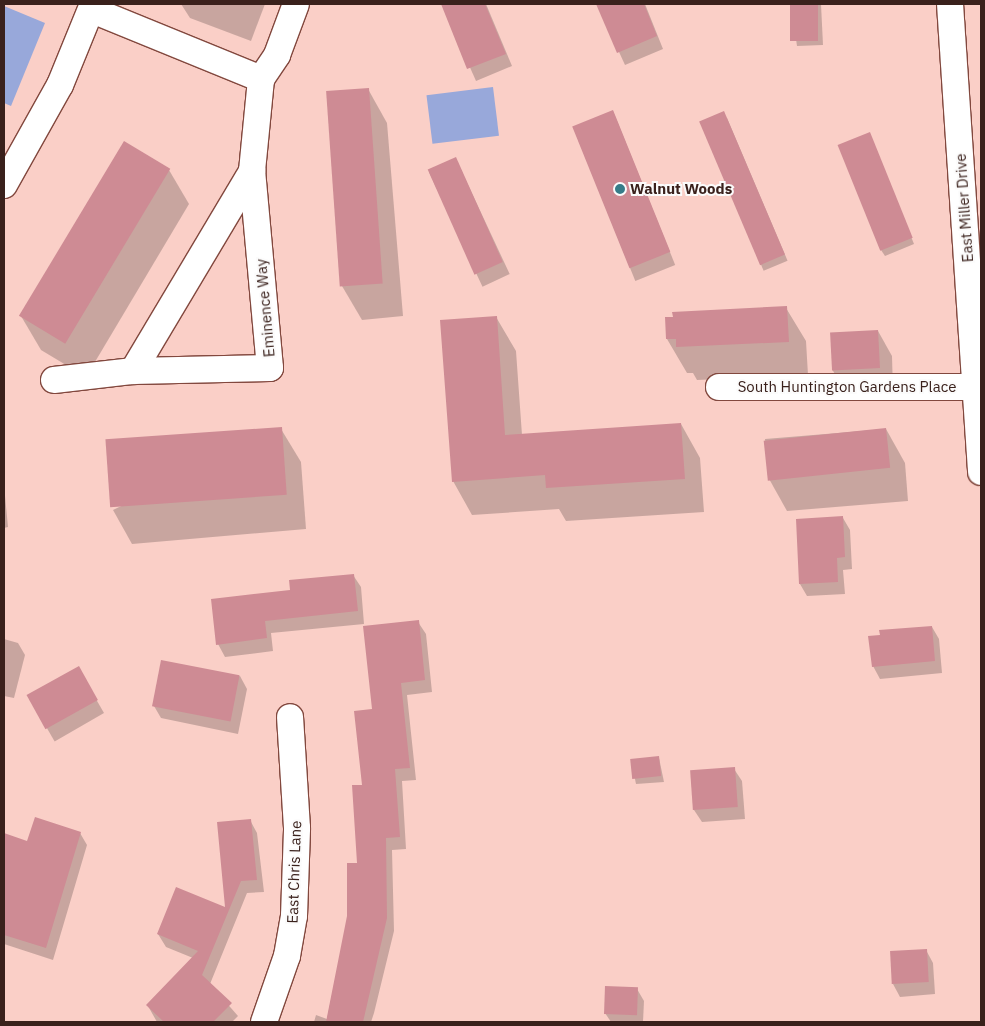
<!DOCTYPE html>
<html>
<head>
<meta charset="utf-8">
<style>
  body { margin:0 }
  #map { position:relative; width:985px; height:1026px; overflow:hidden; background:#facfc7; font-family:"IBM Plex Sans",sans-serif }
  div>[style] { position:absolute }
  .green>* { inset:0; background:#98a8da; transform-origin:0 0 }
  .shadow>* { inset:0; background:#0003; transform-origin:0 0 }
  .building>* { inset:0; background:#ce8b94; transform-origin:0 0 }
  .roads { filter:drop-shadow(1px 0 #82483e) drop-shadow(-1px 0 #82483e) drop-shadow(0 1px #82483e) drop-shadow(0 -1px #82483e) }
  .street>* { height:26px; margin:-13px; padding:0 13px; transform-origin:13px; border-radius:13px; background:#fff }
  .dots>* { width:14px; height:14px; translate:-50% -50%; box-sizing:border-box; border:2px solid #fbfbfb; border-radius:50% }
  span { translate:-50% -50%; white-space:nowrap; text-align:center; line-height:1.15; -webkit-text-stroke:4px #fbfbfb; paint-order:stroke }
  .poi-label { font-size:15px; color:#3a211c; font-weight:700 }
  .left { translate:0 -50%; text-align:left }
  .street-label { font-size:15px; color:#3a211c }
  .frame { position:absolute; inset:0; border:5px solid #3a211c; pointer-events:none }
</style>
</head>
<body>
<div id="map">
  <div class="green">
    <i style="clip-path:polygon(4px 6px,45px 23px,11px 106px,4px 103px)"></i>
    <i style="left:493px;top:87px;width:49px;height:67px;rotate:83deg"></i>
  </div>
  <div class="shadow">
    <i style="clip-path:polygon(181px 4px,265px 4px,251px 41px,190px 18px)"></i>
    <i style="clip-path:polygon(442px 4px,486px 4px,512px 66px,476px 81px)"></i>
    <i style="clip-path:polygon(597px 4px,645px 4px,663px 49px,625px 65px)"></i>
    <i style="clip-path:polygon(791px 4px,821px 4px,823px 45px,797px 46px)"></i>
    <i style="clip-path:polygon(368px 89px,387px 123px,403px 316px,362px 320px,342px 286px)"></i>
    <i style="left:613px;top:111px;width:166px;height:43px;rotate:68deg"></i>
    <i style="left:727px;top:118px;width:155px;height:26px;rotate:67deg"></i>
    <i style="clip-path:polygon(872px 139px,914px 244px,885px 256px,881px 250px)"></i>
    <i style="clip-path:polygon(124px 143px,169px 170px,189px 204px,86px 377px,41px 350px,21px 316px)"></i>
    <i style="left:456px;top:159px;width:127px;height:30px;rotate:65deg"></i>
    <i style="clip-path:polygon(786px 308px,806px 341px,808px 375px,697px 380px,693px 373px,687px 373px,667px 339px,666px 318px)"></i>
    <i style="clip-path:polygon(496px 317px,516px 351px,522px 435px,681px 424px,700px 458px,704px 512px,566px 521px,559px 509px,472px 515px,453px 481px)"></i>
    <i style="clip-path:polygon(878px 331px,892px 356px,893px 392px,846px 394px,832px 369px)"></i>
    <i style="clip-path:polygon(281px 429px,301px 462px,306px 529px,132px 544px,113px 510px)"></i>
    <i style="clip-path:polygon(886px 429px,905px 463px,908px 501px,787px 511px,768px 477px,765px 439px)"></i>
    <i style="clip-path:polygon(4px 485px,8px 527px,4px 528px)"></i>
    <i style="clip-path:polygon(843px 518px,850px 530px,852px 569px,843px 570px,845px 594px,807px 596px,800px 584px)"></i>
    <i style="clip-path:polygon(353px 575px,361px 587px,364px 624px,271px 633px,273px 651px,225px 657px,218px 644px,291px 591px)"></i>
    <i style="clip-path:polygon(418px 622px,426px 634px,432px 692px,407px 695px,416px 780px,402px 781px,406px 849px,392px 850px,394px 931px,374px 1013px,371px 1022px,314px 1022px,316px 1015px,327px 1019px,359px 864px,373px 710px)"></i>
    <i style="clip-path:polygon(932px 627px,939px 639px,942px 673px,880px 679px,873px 666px)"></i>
    <i style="clip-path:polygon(4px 639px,18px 643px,25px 655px,14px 698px,4px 696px)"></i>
    <i style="left:78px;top:668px;width:52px;height:57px;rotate:60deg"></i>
    <i style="clip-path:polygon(240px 676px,247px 689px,238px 734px,161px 718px,154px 706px)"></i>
    <i style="clip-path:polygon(659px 758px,664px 782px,636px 784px,631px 760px)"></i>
    <i style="clip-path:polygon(734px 769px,742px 781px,745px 819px,702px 822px,694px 810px,691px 772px)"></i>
    <i style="clip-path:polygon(250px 820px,257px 833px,264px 892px,247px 893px,210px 984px,238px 1016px,232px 1022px,157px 1022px,148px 1006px,193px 958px,166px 947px,158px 934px,226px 909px)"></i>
    <i style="clip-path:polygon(80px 833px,87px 845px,53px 960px,4px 944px,4px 835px,28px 843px)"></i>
    <i style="clip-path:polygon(926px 950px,933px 963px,935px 994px,900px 997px,893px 984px)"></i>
    <i style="clip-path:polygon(637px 989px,644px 1001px,643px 1022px,611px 1022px,605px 1013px)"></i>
  </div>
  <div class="building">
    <i style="clip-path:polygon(441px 4px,485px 4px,506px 54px,467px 69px)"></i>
    <i style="clip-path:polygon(596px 4px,644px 4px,657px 36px,617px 53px)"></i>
    <i style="left:790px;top:4px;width:28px;height:37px"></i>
    <i style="left:369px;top:88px;width:196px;height:43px;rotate:86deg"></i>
    <i style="left:613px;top:110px;width:153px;height:44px;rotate:68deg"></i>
    <i style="left:724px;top:111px;width:156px;height:27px;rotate:67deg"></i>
    <i style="left:870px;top:132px;width:114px;height:35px;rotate:68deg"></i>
    <i style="left:124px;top:141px;width:54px;height:204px;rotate:31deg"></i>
    <i style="left:456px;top:157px;width:115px;height:31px;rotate:66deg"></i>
    <i style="clip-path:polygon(787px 306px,789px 342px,676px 347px,676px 339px,666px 339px,665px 317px,673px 317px,672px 312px)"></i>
    <i style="clip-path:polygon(497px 316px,505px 435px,681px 423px,685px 479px,546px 488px,545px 475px,452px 482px,440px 320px)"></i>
    <i style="left:878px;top:330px;width:38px;height:48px;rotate:87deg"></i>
    <i style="left:282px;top:427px;width:68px;height:177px;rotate:86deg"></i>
    <i style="left:886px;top:428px;width:40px;height:123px;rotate:84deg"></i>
    <i style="clip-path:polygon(843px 516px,845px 557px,837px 558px,838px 582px,799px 584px,796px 519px)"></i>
    <i style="clip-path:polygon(354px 574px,358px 611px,265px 621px,267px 638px,216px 645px,211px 599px,290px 590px,289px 580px)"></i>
    <i style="clip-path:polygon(419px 620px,425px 680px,401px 683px,410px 768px,395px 769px,400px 837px,386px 838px,387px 918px,363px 1022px,326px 1022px,347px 916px,347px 863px,357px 863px,352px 785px,362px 785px,354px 711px,372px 709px,363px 626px)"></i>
    <i style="clip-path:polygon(932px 626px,935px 661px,872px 667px,868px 636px,880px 635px,879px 630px)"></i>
    <i style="left:161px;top:660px;width:80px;height:47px;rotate:11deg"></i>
    <i style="left:79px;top:666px;width:39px;height:60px;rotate:61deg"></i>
    <i style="left:659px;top:756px;width:20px;height:29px;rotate:84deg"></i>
    <i style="left:735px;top:767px;width:40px;height:45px;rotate:86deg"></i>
    <i style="clip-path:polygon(35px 817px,81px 832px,46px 948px,4px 935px,4px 833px,27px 841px)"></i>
    <i style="clip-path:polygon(251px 819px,257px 880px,241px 881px,202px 975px,232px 1003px,213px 1022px,164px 1022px,146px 1005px,198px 951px,157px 934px,176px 887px,225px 907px,217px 822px)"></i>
    <i style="left:927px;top:949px;width:33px;height:37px;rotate:87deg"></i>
    <i style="left:605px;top:986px;width:33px;height:28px;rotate:2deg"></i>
  </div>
  <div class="roads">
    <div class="street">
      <i style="left:950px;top:4px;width:469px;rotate:86.2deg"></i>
      <i style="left:92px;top:10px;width:183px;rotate:22.2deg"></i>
      <i style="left:4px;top:185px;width:115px;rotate:-60.8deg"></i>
      <i style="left:60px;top:85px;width:87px;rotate:-67.8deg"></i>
      <i style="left:133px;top:371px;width:233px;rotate:-59.2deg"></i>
      <i style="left:54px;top:380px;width:80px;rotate:-6.5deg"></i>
      <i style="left:133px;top:371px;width:137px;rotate:-1.3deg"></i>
      <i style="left:270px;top:368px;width:198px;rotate:-95.2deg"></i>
      <i style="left:252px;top:171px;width:92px;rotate:-84.4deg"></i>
      <i style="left:261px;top:79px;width:29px;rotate:-56deg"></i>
      <i style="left:277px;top:55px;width:54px;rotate:-69.6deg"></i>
      <i style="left:719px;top:387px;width:257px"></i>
      <i style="left:264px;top:1022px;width:70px;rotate:-70.8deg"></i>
      <i style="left:287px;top:956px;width:41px;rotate:-80.1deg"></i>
      <i style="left:294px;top:916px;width:88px;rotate:-88deg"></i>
      <i style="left:297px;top:828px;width:111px;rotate:-93.6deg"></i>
    </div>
  </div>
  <div class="dots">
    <i style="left:620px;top:189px;background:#367c89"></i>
  </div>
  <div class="poi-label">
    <span class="left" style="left:630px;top:189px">Walnut Woods</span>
  </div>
  <div class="street-label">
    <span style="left:964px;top:208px;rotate:-94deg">East Miller Drive</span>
    <span style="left:265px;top:308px;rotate:-95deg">Eminence Way</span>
    <span style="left:847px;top:387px">South Huntington Gardens Place</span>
    <span style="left:294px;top:872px;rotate:-88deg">East Chris Lane</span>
  </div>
  <div class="frame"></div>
</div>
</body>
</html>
